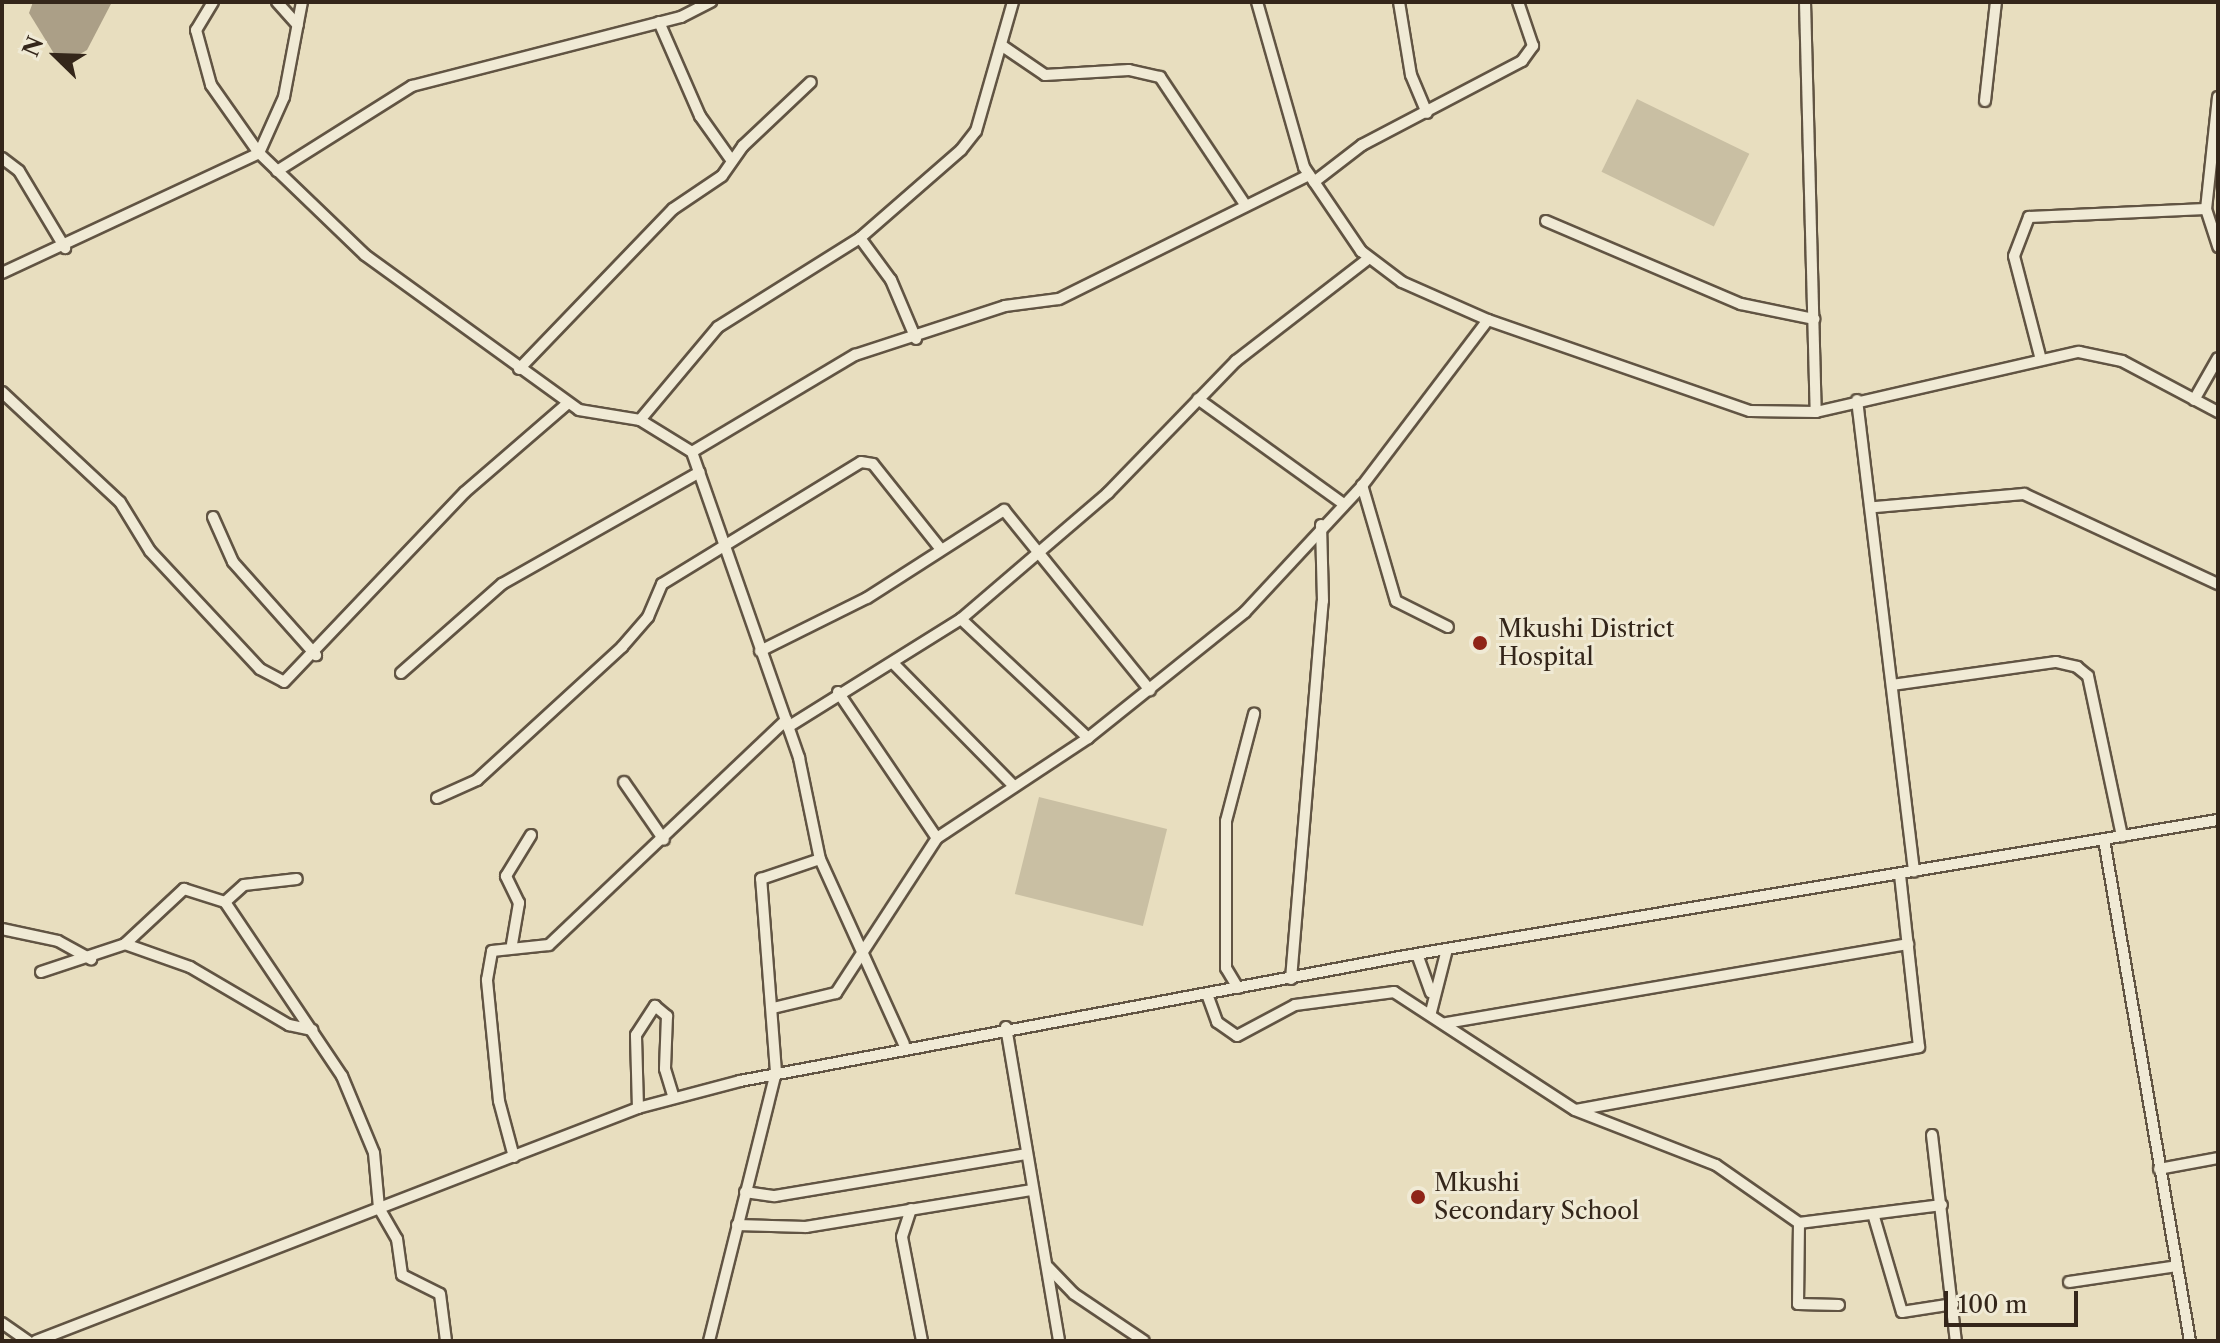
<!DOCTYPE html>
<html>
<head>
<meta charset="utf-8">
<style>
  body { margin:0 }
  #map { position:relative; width:2220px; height:1343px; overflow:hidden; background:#e8debf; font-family:"Libre Caslon Text",serif }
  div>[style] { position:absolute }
  .green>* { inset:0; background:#c9bfa3; transform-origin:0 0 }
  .water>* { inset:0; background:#ab9f87 }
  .roads { filter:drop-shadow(2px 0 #615443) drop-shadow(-2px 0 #615443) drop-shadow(0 2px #615443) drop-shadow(0 -2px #615443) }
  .minor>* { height:10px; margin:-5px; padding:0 5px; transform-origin:5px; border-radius:5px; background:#f0ead5 }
  .dots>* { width:22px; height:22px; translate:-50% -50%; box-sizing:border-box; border:4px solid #f0ead5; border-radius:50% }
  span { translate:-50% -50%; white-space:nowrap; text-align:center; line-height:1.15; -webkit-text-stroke:6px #f0ead5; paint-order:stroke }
  .poi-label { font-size:24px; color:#34261a }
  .left { translate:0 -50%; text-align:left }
  .frame { position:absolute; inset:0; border:4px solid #34261a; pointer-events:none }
  .north { position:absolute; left:16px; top:16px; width:80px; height:80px; -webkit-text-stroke:6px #f0ead5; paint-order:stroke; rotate:293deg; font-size:22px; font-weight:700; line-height:32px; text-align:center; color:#34261a }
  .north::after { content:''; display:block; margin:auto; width:28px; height:36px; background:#34261a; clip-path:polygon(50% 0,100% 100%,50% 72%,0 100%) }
  .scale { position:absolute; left:1944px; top:1291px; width:134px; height:36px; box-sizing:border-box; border:4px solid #34261a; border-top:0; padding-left:10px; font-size:24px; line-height:28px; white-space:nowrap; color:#34261a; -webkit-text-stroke:6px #f0ead5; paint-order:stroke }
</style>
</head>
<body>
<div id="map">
  <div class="green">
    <i style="left:1637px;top:99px;width:125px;height:81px;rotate:26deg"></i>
    <i style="left:1039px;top:797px;width:132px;height:100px;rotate:14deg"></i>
  </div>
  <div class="water">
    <i style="clip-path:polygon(33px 2px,112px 2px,87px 50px,61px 65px,29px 13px)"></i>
  </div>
  <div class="roads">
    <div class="minor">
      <i style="left:213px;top:2px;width:33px;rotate:121deg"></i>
      <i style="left:196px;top:30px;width:57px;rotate:74.7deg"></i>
      <i style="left:211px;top:85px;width:83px;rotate:54.8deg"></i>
      <i style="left:259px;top:153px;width:147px;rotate:43.9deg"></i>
      <i style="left:365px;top:255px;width:264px;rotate:35.9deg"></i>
      <i style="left:579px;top:410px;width:62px;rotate:9.3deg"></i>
      <i style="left:640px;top:420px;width:61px;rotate:31.6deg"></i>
      <i style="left:692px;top:452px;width:324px;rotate:70.7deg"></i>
      <i style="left:799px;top:758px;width:103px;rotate:78.3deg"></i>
      <i style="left:820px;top:859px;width:203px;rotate:65.6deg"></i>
      <i style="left:277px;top:2px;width:31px;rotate:48deg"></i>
      <i style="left:1257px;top:2px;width:172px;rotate:74.1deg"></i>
      <i style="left:1304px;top:167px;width:102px;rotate:55.8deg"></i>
      <i style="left:1361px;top:251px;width:51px;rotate:37.1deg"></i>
      <i style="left:1402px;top:282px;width:94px;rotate:23.8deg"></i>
      <i style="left:1488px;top:320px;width:277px;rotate:19.2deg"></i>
      <i style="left:1750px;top:411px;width:66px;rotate:0.9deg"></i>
      <i style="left:1816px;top:412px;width:270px;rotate:-12.9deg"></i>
      <i style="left:2079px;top:352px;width:44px;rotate:11.8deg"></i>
      <i style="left:2122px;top:361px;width:109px;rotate:28deg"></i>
      <i style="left:1399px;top:2px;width:74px;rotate:80.7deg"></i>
      <i style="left:1411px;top:75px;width:41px;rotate:67.2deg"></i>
      <i style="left:1805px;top:2px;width:410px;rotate:88.5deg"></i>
      <i style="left:659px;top:22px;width:103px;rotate:66.4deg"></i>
      <i style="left:700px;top:116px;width:55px;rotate:54.6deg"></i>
      <i style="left:1001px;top:45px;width:53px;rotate:34.3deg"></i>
      <i style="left:1045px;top:75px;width:84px;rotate:-3.4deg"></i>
      <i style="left:1129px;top:70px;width:32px;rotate:13deg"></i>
      <i style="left:1160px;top:77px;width:151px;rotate:56.3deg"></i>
      <i style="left:2218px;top:97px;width:113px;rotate:96.1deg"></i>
      <i style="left:2206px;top:209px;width:40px;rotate:72deg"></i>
      <i style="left:1985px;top:101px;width:100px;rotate:-83.7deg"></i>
      <i style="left:2px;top:158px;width:21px;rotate:37deg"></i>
      <i style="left:19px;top:171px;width:90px;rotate:59.1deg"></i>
      <i style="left:277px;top:171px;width:160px;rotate:-32.2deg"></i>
      <i style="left:412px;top:86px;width:278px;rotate:-14.4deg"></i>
      <i style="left:681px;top:17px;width:34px;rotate:-27deg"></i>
      <i style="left:1314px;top:182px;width:61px;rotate:-37.6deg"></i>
      <i style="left:1362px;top:145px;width:181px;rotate:-27.7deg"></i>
      <i style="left:1522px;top:61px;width:19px;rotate:-54deg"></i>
      <i style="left:1533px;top:46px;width:46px;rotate:-108.8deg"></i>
      <i style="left:1546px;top:221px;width:212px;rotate:23.1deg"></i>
      <i style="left:1741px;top:304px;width:75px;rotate:11.6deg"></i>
      <i style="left:860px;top:238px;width:52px;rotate:53.6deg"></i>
      <i style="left:891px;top:280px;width:64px;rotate:67deg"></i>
      <i style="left:2px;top:273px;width:284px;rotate:-25deg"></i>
      <i style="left:259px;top:153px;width:61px;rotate:-65.9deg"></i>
      <i style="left:284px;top:97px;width:97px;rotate:-79.3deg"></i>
      <i style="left:2040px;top:356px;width:103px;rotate:-104.6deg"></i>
      <i style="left:2014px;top:256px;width:42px;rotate:-69deg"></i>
      <i style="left:2029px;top:217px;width:177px;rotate:-2.6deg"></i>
      <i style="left:519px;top:369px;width:222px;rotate:-46.1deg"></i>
      <i style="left:673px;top:209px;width:59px;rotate:-34deg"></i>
      <i style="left:722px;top:176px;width:37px;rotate:-55deg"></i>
      <i style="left:743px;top:146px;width:93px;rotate:-43.3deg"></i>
      <i style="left:2px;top:392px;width:161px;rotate:43deg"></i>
      <i style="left:120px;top:502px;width:57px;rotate:58.5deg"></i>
      <i style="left:150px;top:551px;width:161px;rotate:47deg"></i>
      <i style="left:260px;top:669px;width:27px;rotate:28deg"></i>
      <i style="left:284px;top:682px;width:262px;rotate:-46.4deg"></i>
      <i style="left:465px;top:492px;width:136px;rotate:-40.8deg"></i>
      <i style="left:1198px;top:399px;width:178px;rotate:35.8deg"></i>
      <i style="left:1857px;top:400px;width:475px;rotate:83.1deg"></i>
      <i style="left:2194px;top:400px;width:48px;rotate:-60.3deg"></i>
      <i style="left:640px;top:420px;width:121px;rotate:-50deg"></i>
      <i style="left:718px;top:327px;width:168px;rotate:-32.1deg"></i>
      <i style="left:860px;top:238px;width:134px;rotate:-41.1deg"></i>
      <i style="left:961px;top:150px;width:24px;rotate:-52deg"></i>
      <i style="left:976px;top:131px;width:134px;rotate:-74deg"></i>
      <i style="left:692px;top:452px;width:190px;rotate:-30.8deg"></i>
      <i style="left:855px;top:355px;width:158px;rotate:-18.1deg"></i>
      <i style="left:1005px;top:306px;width:54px;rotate:-7.4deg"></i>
      <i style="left:1059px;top:299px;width:279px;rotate:-26.4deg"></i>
      <i style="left:1362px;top:485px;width:121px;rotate:73.7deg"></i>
      <i style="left:1396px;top:601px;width:58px;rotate:26.6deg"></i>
      <i style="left:1875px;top:507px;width:150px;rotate:-5deg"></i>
      <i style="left:2024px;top:494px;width:214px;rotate:24.9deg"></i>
      <i style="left:213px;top:517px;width:49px;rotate:66deg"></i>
      <i style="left:233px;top:562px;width:125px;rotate:48.3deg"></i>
      <i style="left:961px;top:619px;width:174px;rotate:43.1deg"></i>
      <i style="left:760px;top:651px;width:119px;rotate:-26.4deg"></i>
      <i style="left:867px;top:598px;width:163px;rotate:-32.7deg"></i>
      <i style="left:1004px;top:510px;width:232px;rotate:51deg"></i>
      <i style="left:893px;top:663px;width:171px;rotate:45.5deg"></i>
      <i style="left:401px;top:673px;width:135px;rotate:-41.4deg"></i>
      <i style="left:502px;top:584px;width:227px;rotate:-29.5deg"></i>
      <i style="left:1892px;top:685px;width:166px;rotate:-8deg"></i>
      <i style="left:2056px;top:662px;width:22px;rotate:13deg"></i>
      <i style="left:2077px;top:667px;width:14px;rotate:39deg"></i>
      <i style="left:2088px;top:676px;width:164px;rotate:78deg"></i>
      <i style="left:838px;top:692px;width:176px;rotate:55.9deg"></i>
      <i style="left:788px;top:727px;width:204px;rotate:-32deg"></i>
      <i style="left:961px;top:619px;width:194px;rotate:-40.6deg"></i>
      <i style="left:1108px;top:493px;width:184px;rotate:-45.9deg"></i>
      <i style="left:1236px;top:361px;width:167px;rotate:-37.7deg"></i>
      <i style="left:624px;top:782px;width:70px;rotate:55.4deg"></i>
      <i style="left:437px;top:798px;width:44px;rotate:-24.2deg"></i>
      <i style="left:477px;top:780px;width:197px;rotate:-42.5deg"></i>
      <i style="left:622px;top:647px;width:40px;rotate:-49deg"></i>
      <i style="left:648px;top:617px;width:36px;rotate:-67deg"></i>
      <i style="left:662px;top:584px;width:233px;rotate:-31.5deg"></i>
      <i style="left:861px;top:462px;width:12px;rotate:9deg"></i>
      <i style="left:873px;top:464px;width:106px;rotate:51.5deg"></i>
      <i style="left:2104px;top:840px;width:508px;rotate:80.26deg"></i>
      <i style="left:225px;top:902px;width:25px;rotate:-42deg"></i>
      <i style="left:244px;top:885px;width:53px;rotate:-6.5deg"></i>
      <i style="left:2px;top:929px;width:57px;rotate:12.1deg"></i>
      <i style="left:58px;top:941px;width:38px;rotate:29deg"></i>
      <i style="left:125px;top:944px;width:69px;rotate:19.5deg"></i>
      <i style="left:190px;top:967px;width:115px;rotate:30.4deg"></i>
      <i style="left:289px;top:1025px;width:24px;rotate:12deg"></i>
      <i style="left:512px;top:944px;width:42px;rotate:-80.3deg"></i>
      <i style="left:519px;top:903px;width:30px;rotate:-116deg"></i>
      <i style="left:506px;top:876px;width:48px;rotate:-58.6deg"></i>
      <i style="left:1417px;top:954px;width:41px;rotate:70.3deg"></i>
      <i style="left:41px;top:972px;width:89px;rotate:-18.4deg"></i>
      <i style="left:125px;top:944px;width:81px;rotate:-43deg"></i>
      <i style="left:184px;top:889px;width:43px;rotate:17.6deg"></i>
      <i style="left:225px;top:902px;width:210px;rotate:56.1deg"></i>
      <i style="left:342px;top:1076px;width:83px;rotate:67.4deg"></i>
      <i style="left:374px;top:1153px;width:55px;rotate:84.8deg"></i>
      <i style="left:379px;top:1208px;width:36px;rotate:60deg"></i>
      <i style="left:397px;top:1239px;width:36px;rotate:82deg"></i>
      <i style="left:402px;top:1275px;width:42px;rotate:26.6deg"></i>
      <i style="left:440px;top:1294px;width:47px;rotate:82.7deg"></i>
      <i style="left:1291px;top:979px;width:379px;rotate:-85.2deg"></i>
      <i style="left:1323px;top:601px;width:76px;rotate:-91.5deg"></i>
      <i style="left:1238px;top:988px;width:23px;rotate:-121deg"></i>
      <i style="left:1226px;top:968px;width:147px;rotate:-90deg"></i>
      <i style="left:1226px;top:821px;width:111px;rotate:-75.3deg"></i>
      <i style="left:1207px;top:994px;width:30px;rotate:70deg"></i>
      <i style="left:1217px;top:1022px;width:24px;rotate:35deg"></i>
      <i style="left:1237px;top:1036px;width:66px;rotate:-28.1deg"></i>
      <i style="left:1295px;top:1005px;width:100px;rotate:-7.5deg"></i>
      <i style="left:1394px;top:992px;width:216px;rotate:33.1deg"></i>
      <i style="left:1575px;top:1110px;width:151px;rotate:21.3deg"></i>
      <i style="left:1716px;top:1165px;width:101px;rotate:34.9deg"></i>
      <i style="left:1799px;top:1223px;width:144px;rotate:-7.2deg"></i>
      <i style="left:773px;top:1008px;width:65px;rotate:-13.4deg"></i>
      <i style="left:836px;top:993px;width:185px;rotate:-56.9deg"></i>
      <i style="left:937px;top:838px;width:181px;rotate:-33.5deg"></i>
      <i style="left:1088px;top:738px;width:201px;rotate:-38.7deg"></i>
      <i style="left:1245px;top:612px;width:172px;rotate:-47.1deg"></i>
      <i style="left:1362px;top:486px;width:208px;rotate:-52.8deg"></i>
      <i style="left:1431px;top:1012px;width:65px;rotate:-75.7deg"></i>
      <i style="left:1446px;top:1023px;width:469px;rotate:-9.7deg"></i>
      <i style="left:1006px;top:1027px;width:318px;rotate:80.4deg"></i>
      <i style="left:638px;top:1108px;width:73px;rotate:-91.6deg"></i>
      <i style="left:636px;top:1035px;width:35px;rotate:-57deg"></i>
      <i style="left:655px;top:1006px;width:16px;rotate:40deg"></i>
      <i style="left:667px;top:1016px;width:53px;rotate:92.2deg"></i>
      <i style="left:665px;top:1069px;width:30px;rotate:73deg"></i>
      <i style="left:1576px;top:1110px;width:349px;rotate:-10.4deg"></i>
      <i style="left:1919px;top:1047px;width:173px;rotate:-96.3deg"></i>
      <i style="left:1932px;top:1135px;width:207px;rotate:83.4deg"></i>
      <i style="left:514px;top:1157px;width:58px;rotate:-105deg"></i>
      <i style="left:499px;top:1101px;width:122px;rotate:-95.7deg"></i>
      <i style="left:487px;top:980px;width:29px;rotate:-80deg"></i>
      <i style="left:492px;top:951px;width:57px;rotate:-6deg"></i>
      <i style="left:549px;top:945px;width:327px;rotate:-43.5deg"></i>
      <i style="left:2159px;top:1169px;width:60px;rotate:-10.6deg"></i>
      <i style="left:745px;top:1192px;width:30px;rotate:8deg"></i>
      <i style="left:775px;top:1196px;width:254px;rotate:-9.5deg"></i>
      <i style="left:911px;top:1209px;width:29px;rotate:108deg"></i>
      <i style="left:902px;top:1237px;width:106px;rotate:79.1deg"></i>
      <i style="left:1874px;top:1217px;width:99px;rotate:73.6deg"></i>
      <i style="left:1902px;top:1312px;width:52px;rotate:-8.9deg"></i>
      <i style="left:1799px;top:1223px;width:81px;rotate:90.7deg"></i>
      <i style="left:1798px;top:1304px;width:41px;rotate:1.4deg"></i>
      <i style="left:737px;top:1225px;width:69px;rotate:1.7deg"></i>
      <i style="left:806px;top:1227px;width:229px;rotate:-9.3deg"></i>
      <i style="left:1048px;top:1267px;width:37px;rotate:46deg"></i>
      <i style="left:1074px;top:1294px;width:84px;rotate:33.9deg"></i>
      <i style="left:2069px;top:1282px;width:109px;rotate:-8.4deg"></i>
      <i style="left:2px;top:1323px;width:32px;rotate:35deg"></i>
      <i style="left:36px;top:1341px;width:646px;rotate:-21.16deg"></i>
      <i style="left:638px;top:1108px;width:106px;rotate:-14.8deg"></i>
      <i style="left:740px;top:1081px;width:677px;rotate:-10.65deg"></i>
      <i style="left:1405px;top:956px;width:824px;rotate:-9.5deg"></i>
      <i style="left:709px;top:1341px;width:277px;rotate:-76deg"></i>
      <i style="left:776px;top:1072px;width:194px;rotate:-94.4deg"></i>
      <i style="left:761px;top:879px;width:62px;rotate:-18.7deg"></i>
    </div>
  </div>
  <div class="dots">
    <i style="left:1480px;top:643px;background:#8f2418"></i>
    <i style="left:1418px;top:1197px;background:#8f2418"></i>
  </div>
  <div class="poi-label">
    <span class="left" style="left:1498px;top:643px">Mkushi District<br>Hospital</span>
    <span class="left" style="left:1434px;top:1197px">Mkushi<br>Secondary School</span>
  </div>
  <div class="frame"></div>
  <div class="north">N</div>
  <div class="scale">100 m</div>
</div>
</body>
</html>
